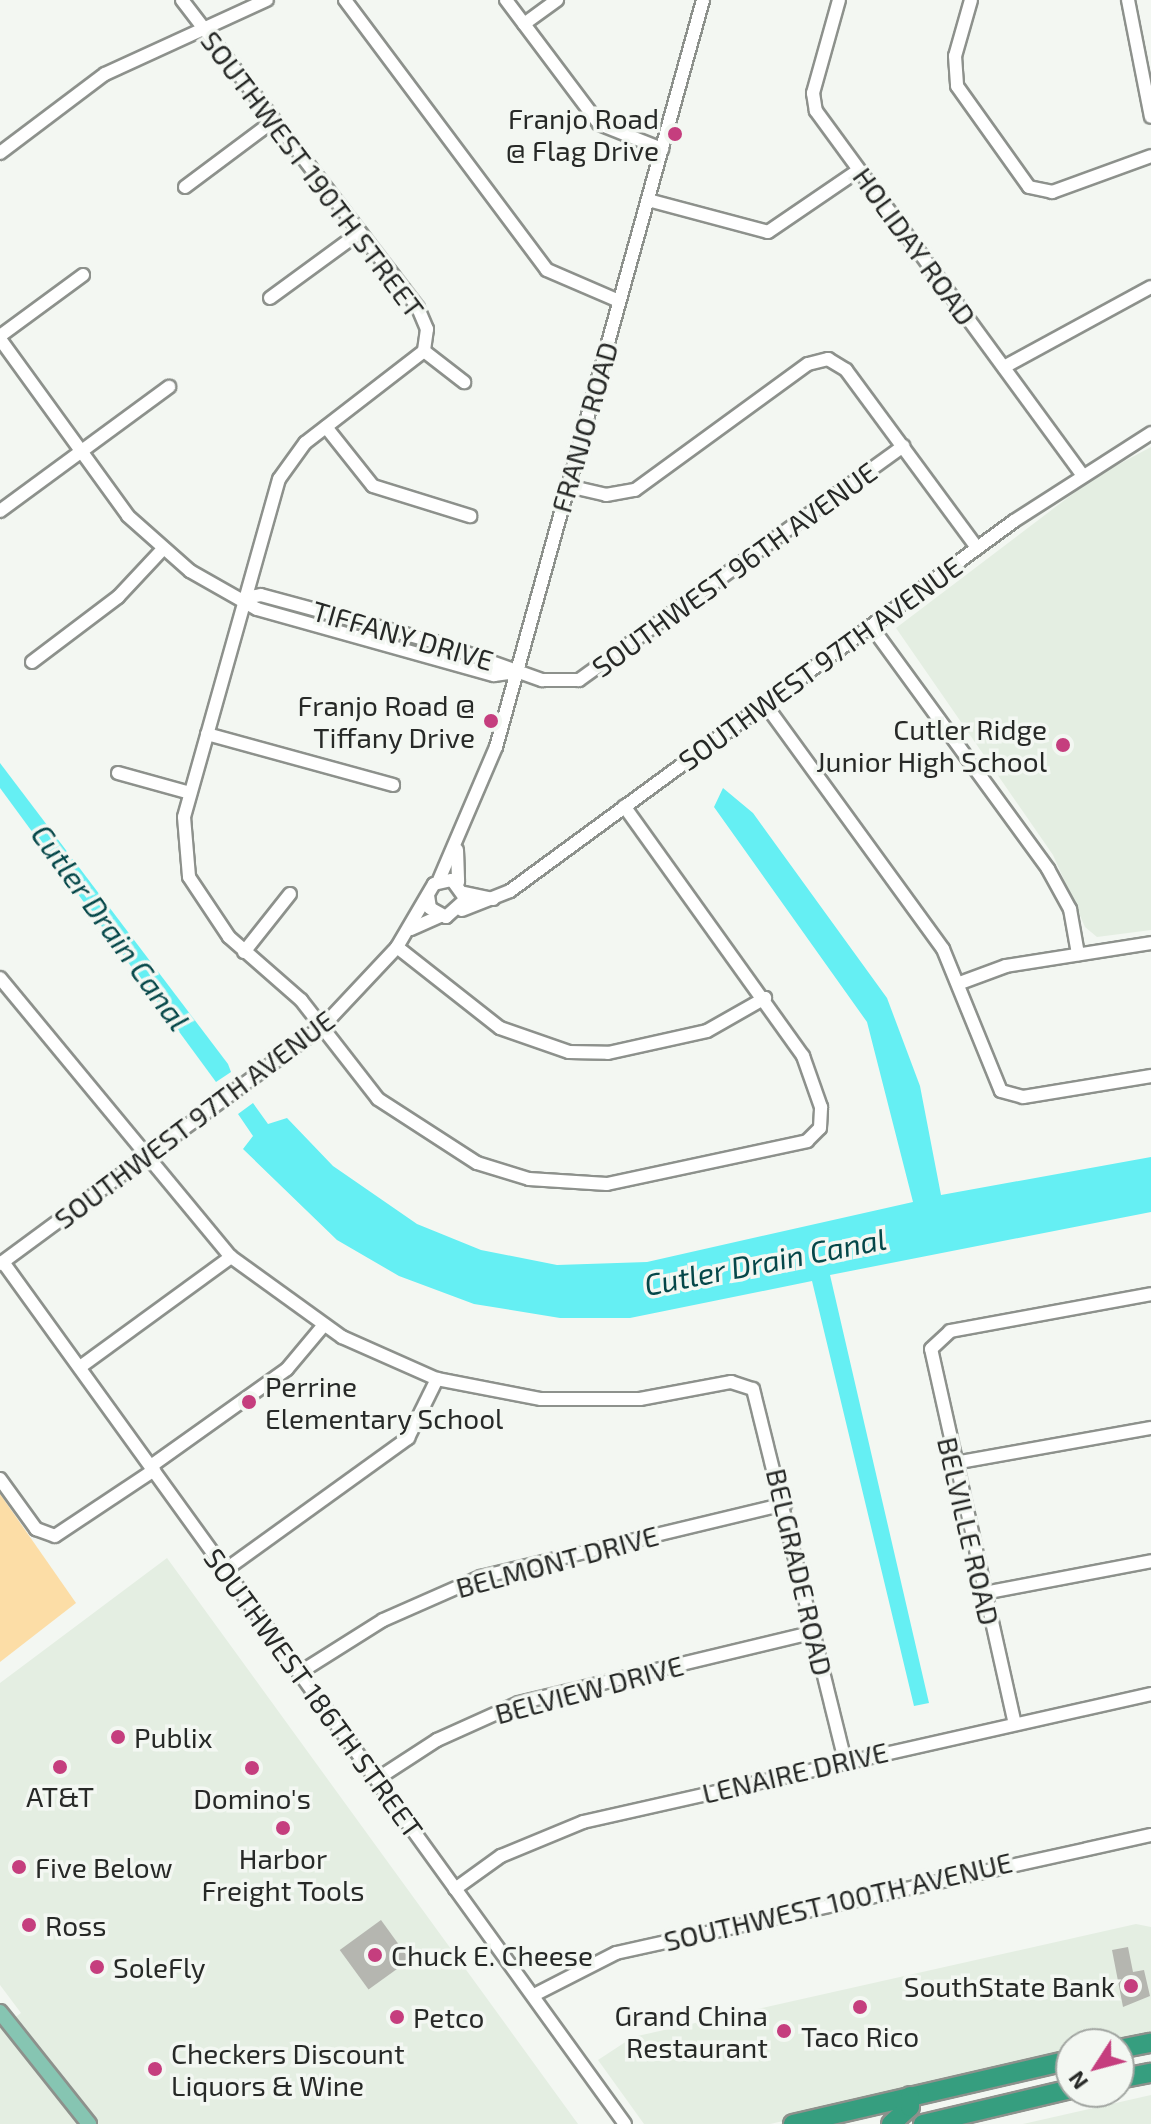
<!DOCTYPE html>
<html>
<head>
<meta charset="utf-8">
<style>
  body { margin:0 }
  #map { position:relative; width:1151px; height:2124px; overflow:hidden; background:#f3f7f2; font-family:"Exo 2",sans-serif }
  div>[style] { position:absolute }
  .built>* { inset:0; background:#e4eee2 }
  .green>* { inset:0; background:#fcdda6 }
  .water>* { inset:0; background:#65eff3 }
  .building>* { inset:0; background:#b5b6b0; transform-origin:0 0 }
  .roads { filter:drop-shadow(2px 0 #8d918c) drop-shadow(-2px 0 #8d918c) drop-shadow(0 2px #8d918c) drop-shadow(0 -2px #8d918c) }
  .minor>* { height:12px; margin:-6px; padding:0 6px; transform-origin:6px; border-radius:6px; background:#fff }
  .major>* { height:14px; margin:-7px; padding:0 7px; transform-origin:7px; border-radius:7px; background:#86c5b2 }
  .highway>* { height:18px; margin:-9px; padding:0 9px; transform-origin:9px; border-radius:9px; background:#369e7f }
  .dots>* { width:22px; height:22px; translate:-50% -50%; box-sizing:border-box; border:4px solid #f3f7f2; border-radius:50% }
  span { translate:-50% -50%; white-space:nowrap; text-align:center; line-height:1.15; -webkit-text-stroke:7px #f3f7f2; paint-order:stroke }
  .poi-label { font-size:28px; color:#272927 }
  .right { translate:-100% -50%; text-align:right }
  .left { translate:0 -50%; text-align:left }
  .street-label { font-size:28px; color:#272927 }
  .water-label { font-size:30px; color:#054749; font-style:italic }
  .north { position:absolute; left:1055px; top:2028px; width:80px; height:80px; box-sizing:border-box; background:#f3f7f2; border:2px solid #a1a5a1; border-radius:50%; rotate:234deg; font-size:22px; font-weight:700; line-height:32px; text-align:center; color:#272927 }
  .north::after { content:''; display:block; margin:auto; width:28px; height:36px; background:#c53e7e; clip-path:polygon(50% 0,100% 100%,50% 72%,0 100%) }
</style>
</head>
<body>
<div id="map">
  <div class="built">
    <i style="clip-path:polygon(1151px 447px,1151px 930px,1097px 937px,1085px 927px,1053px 855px,896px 628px,1095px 477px)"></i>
    <i style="clip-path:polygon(167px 1558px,578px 2124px,0 2124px,0 2028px,21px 2013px,0 1985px,0 1683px)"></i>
    <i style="clip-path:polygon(1136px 1924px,1151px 1927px,1151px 2039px,1071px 2044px,1071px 2057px,770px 2124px,644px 2124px,598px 2060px,633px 2037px)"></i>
    <i style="clip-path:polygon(1151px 2095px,1151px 2124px,1023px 2124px)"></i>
  </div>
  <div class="green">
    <i style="clip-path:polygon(0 1494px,76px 1603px,0 1662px)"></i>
  </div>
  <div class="water">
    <i style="clip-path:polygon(0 763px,228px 1064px,231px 1072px,216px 1082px,0 788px)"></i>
    <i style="clip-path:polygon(723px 788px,753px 813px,887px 998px,920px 1086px,941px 1195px,1151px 1157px,1151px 1212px,830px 1275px,929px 1703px,914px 1706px,812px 1281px,630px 1318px,560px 1318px,474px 1304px,399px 1276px,337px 1240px,243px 1149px,253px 1136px,238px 1114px,253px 1103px,268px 1124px,287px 1118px,333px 1166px,417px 1224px,481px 1250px,557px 1265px,647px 1262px,913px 1202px,867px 1022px,714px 807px)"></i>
  </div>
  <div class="building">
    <i style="left:381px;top:1920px;width:49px;height:51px;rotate:54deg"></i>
    <i style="clip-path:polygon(1128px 1947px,1133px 1972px,1144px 1970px,1150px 1996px,1123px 2007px,1112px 1950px)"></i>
  </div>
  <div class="roads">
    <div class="minor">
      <i style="left:182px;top:0;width:388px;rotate:52.5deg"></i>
      <i style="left:418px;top:308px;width:23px;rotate:67deg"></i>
      <i style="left:427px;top:329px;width:22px;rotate:98deg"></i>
      <i style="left:345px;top:0;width:337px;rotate:53.2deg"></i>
      <i style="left:547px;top:270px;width:78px;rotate:23.3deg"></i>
      <i style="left:506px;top:0;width:155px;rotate:53.1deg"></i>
      <i style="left:599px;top:124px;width:68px;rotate:21.6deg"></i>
      <i style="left:839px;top:0;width:97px;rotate:105.6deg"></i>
      <i style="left:813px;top:93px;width:18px;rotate:81deg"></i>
      <i style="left:816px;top:111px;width:450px;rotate:53.8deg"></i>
      <i style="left:971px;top:0;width:58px;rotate:105.9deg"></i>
      <i style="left:955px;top:56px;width:30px;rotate:86deg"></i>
      <i style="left:957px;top:86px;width:124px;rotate:54.5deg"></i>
      <i style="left:1029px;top:187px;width:24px;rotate:12deg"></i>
      <i style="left:1052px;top:192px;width:105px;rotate:-20deg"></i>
      <i style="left:1128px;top:0;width:119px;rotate:78.9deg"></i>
      <i style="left:524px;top:24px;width:41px;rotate:-36deg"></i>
      <i style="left:0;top:153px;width:131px;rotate:-37deg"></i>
      <i style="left:105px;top:74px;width:178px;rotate:-24.6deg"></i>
      <i style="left:185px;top:187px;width:109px;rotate:-36.8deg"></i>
      <i style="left:648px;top:200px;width:124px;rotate:14.9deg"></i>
      <i style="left:768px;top:232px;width:110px;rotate:-34.3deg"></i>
      <i style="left:270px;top:298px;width:107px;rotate:-36.2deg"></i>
      <i style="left:0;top:336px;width:103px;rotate:-36.3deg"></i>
      <i style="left:0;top:339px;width:218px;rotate:54.1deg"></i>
      <i style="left:128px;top:516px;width:83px;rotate:41.6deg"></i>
      <i style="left:190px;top:571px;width:77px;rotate:29.6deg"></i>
      <i style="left:257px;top:609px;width:246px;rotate:15.6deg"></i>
      <i style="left:494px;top:675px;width:22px;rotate:-8deg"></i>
      <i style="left:424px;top:351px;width:150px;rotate:142.3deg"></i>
      <i style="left:305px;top:443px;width:44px;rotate:125.8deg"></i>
      <i style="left:279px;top:479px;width:351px;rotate:105.7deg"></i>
      <i style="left:184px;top:817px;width:60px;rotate:85.2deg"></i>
      <i style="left:189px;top:877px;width:72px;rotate:56.3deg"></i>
      <i style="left:229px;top:937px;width:96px;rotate:41.2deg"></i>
      <i style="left:301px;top:1000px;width:125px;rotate:52.1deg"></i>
      <i style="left:378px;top:1099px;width:118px;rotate:32.9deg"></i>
      <i style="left:477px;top:1163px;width:54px;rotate:17.1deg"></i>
      <i style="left:529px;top:1179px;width:78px;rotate:3.7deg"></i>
      <i style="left:607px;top:1184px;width:205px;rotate:-12.1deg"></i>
      <i style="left:807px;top:1141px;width:18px;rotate:-45deg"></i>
      <i style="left:820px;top:1128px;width:21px;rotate:-87deg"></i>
      <i style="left:821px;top:1107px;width:54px;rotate:-109.4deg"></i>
      <i style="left:803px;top:1056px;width:307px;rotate:-125.6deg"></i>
      <i style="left:424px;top:351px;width:51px;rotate:37.8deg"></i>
      <i style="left:1004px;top:367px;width:167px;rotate:-28.6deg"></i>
      <i style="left:326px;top:427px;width:75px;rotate:51.5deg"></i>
      <i style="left:373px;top:486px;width:102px;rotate:17.2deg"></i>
      <i style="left:568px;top:486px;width:39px;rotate:13deg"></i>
      <i style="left:606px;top:495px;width:29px;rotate:-10deg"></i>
      <i style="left:635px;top:490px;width:214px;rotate:-36.1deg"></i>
      <i style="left:808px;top:364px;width:21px;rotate:-14deg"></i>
      <i style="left:828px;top:359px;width:21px;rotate:31deg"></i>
      <i style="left:846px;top:370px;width:221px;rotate:53.6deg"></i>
      <i style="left:0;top:511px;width:210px;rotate:-36.3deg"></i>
      <i style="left:244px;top:598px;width:17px;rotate:-10deg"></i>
      <i style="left:261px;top:595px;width:180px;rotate:15.1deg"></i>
      <i style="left:435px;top:642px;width:114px;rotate:19.6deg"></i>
      <i style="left:542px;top:680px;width:37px"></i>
      <i style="left:579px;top:680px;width:400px;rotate:-35.8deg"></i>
      <i style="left:871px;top:626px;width:301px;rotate:53.9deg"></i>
      <i style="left:1048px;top:869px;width:46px;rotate:61.2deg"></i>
      <i style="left:1070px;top:909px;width:46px;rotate:79.9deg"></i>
      <i style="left:32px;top:662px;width:108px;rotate:-37.1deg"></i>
      <i style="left:118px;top:597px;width:63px;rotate:-46.9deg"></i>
      <i style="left:765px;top:704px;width:303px;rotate:54deg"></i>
      <i style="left:943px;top:949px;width:153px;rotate:67.8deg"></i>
      <i style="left:1001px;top:1091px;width:23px;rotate:15deg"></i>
      <i style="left:1023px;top:1097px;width:130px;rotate:-9.3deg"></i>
      <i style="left:207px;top:734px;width:193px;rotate:15.3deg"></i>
      <i style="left:118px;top:773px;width:75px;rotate:15.5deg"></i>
      <i style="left:457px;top:850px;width:32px;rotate:88deg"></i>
      <i style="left:439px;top:880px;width:145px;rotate:-66.8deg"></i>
      <i style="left:496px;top:747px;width:775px;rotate:-74.51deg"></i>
      <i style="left:465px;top:893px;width:29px;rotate:12deg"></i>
      <i style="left:462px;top:910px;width:52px;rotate:-21.6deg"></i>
      <i style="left:510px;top:891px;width:625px;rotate:-36.28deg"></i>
      <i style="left:1014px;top:521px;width:163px;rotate:-32.7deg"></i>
      <i style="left:411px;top:929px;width:32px;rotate:-24deg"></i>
      <i style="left:397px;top:947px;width:131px;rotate:38.2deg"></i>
      <i style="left:500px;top:1028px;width:73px;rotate:19.2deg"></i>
      <i style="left:569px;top:1052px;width:39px;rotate:1deg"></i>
      <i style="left:608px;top:1053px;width:101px;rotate:-12.5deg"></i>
      <i style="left:707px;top:1031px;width:67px;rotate:-29.6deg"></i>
      <i style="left:244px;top:952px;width:74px;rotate:-51.6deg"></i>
      <i style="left:0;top:978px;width:362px;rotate:50.4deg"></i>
      <i style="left:231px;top:1257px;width:137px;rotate:35.8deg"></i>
      <i style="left:342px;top:1337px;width:104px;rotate:23.9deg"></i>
      <i style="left:437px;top:1379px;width:106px;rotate:10.9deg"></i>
      <i style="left:541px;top:1399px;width:99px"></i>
      <i style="left:640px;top:1399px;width:93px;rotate:-10.6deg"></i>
      <i style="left:731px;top:1382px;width:23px;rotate:18deg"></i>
      <i style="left:753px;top:1389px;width:382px;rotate:76.1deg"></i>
      <i style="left:960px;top:983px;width:49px;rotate:-20.3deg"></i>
      <i style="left:1006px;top:966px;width:147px;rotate:-9deg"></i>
      <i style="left:3px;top:1262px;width:1063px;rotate:54.19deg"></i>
      <i style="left:0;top:1264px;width:400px;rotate:-36.4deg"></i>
      <i style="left:322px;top:1027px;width:110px;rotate:-46.8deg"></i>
      <i style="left:397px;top:947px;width:73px;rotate:-59.6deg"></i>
      <i style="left:434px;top:884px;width:18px;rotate:-13deg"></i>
      <i style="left:452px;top:880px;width:24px;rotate:54deg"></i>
      <i style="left:466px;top:899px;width:27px;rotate:138deg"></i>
      <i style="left:446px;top:917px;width:18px;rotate:-151deg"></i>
      <i style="left:430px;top:908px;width:13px;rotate:-99deg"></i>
      <i style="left:80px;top:1367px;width:187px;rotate:-36.1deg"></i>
      <i style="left:954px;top:1463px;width:200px;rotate:-10.1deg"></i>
      <i style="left:151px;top:1466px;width:167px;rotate:-35.5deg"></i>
      <i style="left:287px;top:1369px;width:56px;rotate:-50.1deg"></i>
      <i style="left:0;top:1479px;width:62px;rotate:54.2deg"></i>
      <i style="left:36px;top:1529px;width:20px;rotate:20deg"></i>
      <i style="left:55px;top:1536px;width:119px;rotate:-33.7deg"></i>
      <i style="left:225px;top:1570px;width:226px;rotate:-35.8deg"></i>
      <i style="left:408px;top:1438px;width:66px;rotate:-63.8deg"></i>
      <i style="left:984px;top:1593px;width:170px;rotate:-10.8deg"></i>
      <i style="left:299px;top:1673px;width:99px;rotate:-32.2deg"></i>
      <i style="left:383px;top:1620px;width:107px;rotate:-23.7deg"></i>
      <i style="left:481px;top:1577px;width:313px;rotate:-13.5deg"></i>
      <i style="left:1014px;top:1720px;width:380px;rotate:-102.6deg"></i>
      <i style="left:931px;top:1349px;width:26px;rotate:-43deg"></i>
      <i style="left:950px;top:1331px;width:204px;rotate:-10.4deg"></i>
      <i style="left:377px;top:1779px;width:72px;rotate:-33deg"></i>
      <i style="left:437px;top:1740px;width:90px;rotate:-24.3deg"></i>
      <i style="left:519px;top:1703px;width:303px;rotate:-13.5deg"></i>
      <i style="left:455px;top:1889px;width:57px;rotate:-35.7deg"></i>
      <i style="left:501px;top:1856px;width:89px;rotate:-22.5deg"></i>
      <i style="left:583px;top:1822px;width:582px;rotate:-12.7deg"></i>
      <i style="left:534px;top:1995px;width:92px;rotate:-27.1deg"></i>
      <i style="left:616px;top:1953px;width:548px;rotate:-12.44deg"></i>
    </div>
    <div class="major">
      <i style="left:0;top:2012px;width:143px;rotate:51.5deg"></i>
    </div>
    <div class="highway">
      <i style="left:1119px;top:2049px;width:33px;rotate:-11deg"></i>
      <i style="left:1119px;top:2079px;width:33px;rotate:-11deg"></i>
      <i style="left:793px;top:2124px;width:285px;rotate:-13deg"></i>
      <i style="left:891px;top:2124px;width:25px;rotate:-42deg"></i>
      <i style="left:910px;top:2107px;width:11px;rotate:-90deg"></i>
      <i style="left:923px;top:2124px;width:152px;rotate:-13.3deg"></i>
    </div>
  </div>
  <div class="dots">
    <i style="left:675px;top:134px;background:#c53e7e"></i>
    <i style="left:491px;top:721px;background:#c53e7e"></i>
    <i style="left:1063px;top:745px;background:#c53e7e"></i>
    <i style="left:249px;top:1402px;background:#c53e7e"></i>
    <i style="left:118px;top:1737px;background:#c53e7e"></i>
    <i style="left:60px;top:1767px;background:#c53e7e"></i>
    <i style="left:252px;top:1768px;background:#c53e7e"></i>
    <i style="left:283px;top:1828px;background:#c53e7e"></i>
    <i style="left:19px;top:1867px;background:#c53e7e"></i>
    <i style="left:29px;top:1925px;background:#c53e7e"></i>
    <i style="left:375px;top:1955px;background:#c53e7e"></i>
    <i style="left:97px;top:1967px;background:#c53e7e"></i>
    <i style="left:1131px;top:1986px;background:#c53e7e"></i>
    <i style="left:860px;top:2007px;background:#c53e7e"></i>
    <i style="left:397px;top:2017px;background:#c53e7e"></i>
    <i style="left:784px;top:2031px;background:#c53e7e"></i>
    <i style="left:155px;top:2069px;background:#c53e7e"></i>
  </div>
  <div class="poi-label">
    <span class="right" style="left:659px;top:134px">Franjo Road<br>@ Flag Drive</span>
    <span class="right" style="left:475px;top:721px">Franjo Road @<br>Tiffany Drive</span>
    <span class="right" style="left:1047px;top:745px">Cutler Ridge<br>Junior High School</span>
    <span class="left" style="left:265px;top:1402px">Perrine<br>Elementary School</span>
    <span class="left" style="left:134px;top:1737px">Publix</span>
    <span style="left:60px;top:1796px">AT&amp;T</span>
    <span style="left:252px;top:1798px">Domino's</span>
    <span style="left:283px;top:1874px">Harbor<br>Freight Tools</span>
    <span class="left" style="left:35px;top:1867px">Five Below</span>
    <span class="left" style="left:45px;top:1925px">Ross</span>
    <span class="left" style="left:391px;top:1955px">Chuck E. Cheese</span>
    <span class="left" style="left:113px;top:1967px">SoleFly</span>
    <span class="right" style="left:1115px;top:1986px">SouthState Bank</span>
    <span class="right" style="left:768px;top:2031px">Grand China<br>Restaurant</span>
    <span class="left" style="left:413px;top:2017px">Petco</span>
    <span style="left:860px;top:2036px">Taco Rico</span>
    <span class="left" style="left:171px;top:2069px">Checkers Discount<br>Liquors &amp; Wine</span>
  </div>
  <div class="street-label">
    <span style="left:313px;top:174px;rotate:53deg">SOUTHWEST 190TH STREET</span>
    <span style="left:915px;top:246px;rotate:54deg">HOLIDAY ROAD</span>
    <span style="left:584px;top:427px;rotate:-74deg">FRANJO ROAD</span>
    <span style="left:734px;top:569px;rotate:-36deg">SOUTHWEST 96TH AVENUE</span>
    <span style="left:403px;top:635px;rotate:16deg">TIFFANY DRIVE</span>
    <span style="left:820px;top:663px;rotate:-36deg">SOUTHWEST 97TH AVENUE</span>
    <span style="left:194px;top:1119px;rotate:-37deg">SOUTHWEST 97TH AVENUE</span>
    <span style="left:969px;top:1531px;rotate:77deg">BELVILLE ROAD</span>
    <span style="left:557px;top:1561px;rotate:-15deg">BELMONT DRIVE</span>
    <span style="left:800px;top:1572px;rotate:77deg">BELGRADE ROAD</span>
    <span style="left:589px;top:1689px;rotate:-15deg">BELVIEW DRIVE</span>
    <span style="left:314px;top:1693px;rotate:54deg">SOUTHWEST 186TH STREET</span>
    <span style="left:795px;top:1772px;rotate:-13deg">LENAIRE DRIVE</span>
    <span style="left:838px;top:1901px;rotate:-13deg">SOUTHWEST 100TH AVENUE</span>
  </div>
  <div class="water-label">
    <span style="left:111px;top:927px;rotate:54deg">Cutler Drain Canal</span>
    <span style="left:765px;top:1261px;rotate:-11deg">Cutler Drain Canal</span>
  </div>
  <div class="north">N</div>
</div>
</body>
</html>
